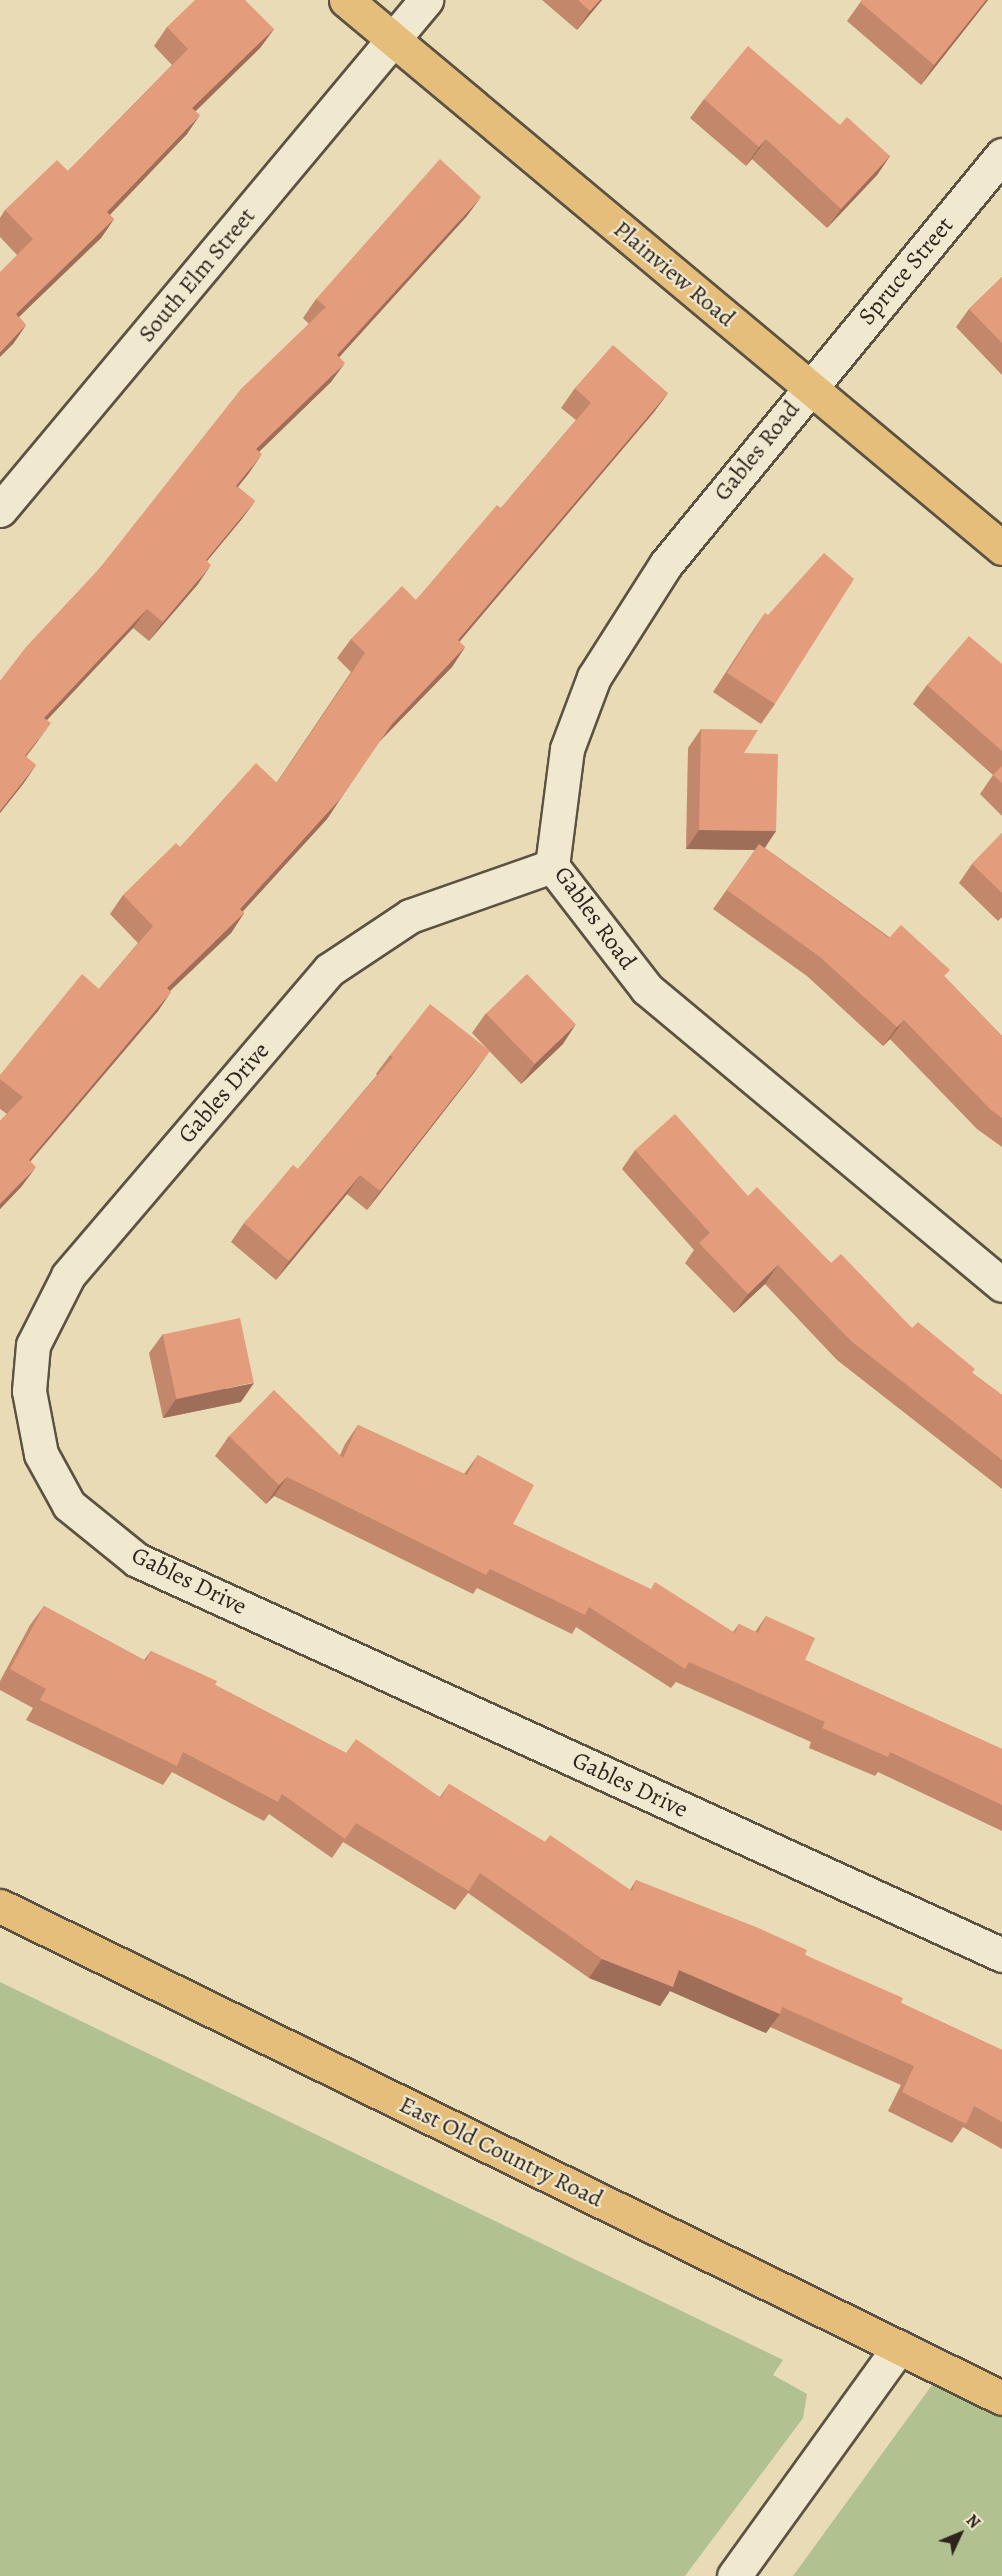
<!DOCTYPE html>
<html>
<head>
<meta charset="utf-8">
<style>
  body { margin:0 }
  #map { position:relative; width:1002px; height:2576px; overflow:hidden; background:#e8dbb5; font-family:Alegreya,serif }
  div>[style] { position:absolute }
  .green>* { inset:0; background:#b2c190 }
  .roads { filter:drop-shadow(2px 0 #5c5242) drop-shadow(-2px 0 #5c5242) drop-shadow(0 2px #5c5242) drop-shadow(0 -2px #5c5242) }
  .minor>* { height:33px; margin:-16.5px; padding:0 16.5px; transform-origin:16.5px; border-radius:16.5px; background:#f0e8cf }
  .major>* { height:33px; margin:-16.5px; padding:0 16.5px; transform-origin:16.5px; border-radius:16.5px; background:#e4be7a }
  .wall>* { inset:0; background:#c3876c }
  .shaded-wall>* { inset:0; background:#9f6e58 }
  .building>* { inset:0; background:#e39d7d; transform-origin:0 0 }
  span { translate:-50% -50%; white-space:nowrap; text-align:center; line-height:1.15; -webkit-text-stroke:4.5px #f0e8cf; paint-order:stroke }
  .street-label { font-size:24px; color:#2e251c }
  .north { position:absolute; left:930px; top:2504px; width:60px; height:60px; -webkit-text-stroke:4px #f0e8cf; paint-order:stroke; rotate:46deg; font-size:16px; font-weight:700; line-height:24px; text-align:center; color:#2e251c }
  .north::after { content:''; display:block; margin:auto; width:21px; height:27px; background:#2e251c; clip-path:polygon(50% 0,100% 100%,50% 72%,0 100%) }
</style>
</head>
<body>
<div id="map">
  <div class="green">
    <i style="clip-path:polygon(0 1982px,783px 2360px,773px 2375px,807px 2394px,803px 2418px,685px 2576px,0 2576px)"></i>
    <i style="clip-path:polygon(940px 2374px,1002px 2404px,1002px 2576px,793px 2576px)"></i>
  </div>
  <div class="roads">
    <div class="minor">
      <i style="left:1002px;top:155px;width:529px;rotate:129.4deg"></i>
      <i style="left:666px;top:564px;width:134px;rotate:122.5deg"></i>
      <i style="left:594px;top:677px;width:77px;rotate:110.6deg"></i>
      <i style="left:567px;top:749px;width:118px;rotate:97.3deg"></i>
      <i style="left:552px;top:866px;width:155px;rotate:52.3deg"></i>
      <i style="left:647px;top:989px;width:462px;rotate:39.8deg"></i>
      <i style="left:0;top:510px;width:665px;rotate:-50.13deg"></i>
      <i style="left:552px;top:866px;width:151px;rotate:160.6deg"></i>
      <i style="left:410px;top:916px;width:97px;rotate:146.3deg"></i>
      <i style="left:329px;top:970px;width:402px;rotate:130.5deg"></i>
      <i style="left:68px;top:1276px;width:77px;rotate:116.9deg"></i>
      <i style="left:33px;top:1345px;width:46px;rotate:95deg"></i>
      <i style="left:29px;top:1391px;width:64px;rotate:79.2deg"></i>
      <i style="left:41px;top:1454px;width:58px;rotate:61.2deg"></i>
      <i style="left:69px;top:1505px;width:87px;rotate:39deg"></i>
      <i style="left:137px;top:1560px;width:951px;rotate:24.54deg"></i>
      <i style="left:734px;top:2576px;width:282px;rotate:-54.2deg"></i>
    </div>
    <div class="major">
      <i style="left:346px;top:0;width:855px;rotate:39.87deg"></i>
      <i style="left:0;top:1906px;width:1116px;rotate:26.15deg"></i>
    </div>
  </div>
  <div class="wall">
    <i style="clip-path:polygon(542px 0,602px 0,577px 30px)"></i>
    <i style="clip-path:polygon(862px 0,988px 0,921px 85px,847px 21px)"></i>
    <i style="clip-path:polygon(167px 27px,274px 29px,260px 48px,196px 111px,187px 134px,110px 215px,114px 219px,101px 238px,19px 317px,26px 325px,13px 344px,17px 255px,0 237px,0 218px,5px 210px,68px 171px,172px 65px,154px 46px)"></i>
    <i style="clip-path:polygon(704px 99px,840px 125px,890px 156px,877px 175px,827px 228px,752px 159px,746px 166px,690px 118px)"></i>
    <i style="clip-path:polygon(467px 216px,339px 357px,331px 382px,259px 452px,249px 473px,238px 487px,255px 501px,241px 520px,207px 561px,198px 584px,149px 641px,133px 628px,47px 720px,37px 742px,26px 757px,36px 765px,23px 784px,0 813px,0 681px,99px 569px,309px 324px,303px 318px,316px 299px)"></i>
    <i style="clip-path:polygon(1002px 277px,1002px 375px,956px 327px,969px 309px)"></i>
    <i style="clip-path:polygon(575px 388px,668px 393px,654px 412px,459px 642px,465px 647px,452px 667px,379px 742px,327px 819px,242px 911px,244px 913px,231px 933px,170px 991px,158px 1011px,30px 1162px,22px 1186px,0 1209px,0 1121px,7px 1114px,0 1109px,0 1075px,99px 989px,138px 943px,110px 914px,123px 895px,180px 847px,277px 782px,351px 672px,337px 658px,351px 639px,416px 600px,501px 508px,576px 420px,561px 408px)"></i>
    <i style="clip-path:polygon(765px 613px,775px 704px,761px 724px,713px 692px,752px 632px)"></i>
    <i style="clip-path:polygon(1002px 664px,1002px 816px,980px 794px,993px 775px,913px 704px,927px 685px)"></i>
    <i style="clip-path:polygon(701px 729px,744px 753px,776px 831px,765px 848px,945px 977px,1002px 1036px,1002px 1147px,977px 1129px,890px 1039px,883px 1046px,807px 976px,713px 909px,755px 850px,686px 849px,688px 748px)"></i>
    <i style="clip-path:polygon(1002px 833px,1002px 917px,998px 921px,959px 883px,972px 864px)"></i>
    <i style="clip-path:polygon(486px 1013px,563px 1044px,521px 1084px,472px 1033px)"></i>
    <i style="clip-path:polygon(390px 1055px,476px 1070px,367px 1210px,347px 1194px,276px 1280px,231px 1242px,244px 1223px,298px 1169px,377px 1075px,376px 1074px)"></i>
    <i style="clip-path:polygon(635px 1150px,748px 1196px,912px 1328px,1002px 1395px,1002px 1489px,837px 1360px,765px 1284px,734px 1313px,685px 1263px,694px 1250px,622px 1169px)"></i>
    <i style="clip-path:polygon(163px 1334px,241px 1402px,163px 1418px,149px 1353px)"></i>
    <i style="clip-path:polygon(358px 1425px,464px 1474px,478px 1455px,513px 1524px,733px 1632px,739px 1624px,755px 1632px,766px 1616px,805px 1660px,1002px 1749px,1002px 1831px,878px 1772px,875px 1776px,809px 1748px,811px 1742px,676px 1682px,671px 1688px,576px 1627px,572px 1634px,477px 1588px,473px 1594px,274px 1496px,266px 1504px,215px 1456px,229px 1436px,340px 1455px,345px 1444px)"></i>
    <i style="clip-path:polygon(44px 1606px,144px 1660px,151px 1651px,215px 1685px,346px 1753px,440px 1797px,449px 1784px,545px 1842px,630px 1890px,636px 1880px,805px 1955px,901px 2003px,1002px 2050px,1002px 2149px,963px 2127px,952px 2143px,888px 2111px,901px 2085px,770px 2027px,766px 2033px,670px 1991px,660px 2006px,589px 1978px,468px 1893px,455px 1910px,343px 1842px,332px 1858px,269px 1814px,264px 1821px,172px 1772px,163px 1785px,26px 1720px,33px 1708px,0 1690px,0 1681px,30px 1625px)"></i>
  </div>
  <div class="shaded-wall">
    <i style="clip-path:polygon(600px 0,602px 0,577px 30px,590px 11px)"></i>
    <i style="clip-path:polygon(986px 0,988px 0,921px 85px,934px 65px)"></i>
    <i style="clip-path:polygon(274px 29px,260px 48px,179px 127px,192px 108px)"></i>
    <i style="clip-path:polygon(200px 115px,187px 134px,94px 231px,107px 212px)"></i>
    <i style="clip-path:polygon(766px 139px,752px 159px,746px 166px,759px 147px)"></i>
    <i style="clip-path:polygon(890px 156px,877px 175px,827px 228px,841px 209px)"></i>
    <i style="clip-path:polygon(481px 197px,467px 216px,324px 374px,337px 355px)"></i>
    <i style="clip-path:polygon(114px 219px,101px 238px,2px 333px,16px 314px)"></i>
    <i style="clip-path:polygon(26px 325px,13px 344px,0 357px,0 352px)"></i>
    <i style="clip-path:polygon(345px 363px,331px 382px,242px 468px,256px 449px)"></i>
    <i style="clip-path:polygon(668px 393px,654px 412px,444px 660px,458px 640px)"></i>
    <i style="clip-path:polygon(262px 454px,249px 473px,223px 505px,236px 486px)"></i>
    <i style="clip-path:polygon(255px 501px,241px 520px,192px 579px,206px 560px)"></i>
    <i style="clip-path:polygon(211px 565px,198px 584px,149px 641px,163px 622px)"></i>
    <i style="clip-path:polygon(147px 609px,133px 628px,31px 737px,44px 718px)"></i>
    <i style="clip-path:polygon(465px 647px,452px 667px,378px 743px,392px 724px)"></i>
    <i style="clip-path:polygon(51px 723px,37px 742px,11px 775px,25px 756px)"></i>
    <i style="clip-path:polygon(36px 765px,23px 784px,0 813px,0 811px)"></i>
    <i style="clip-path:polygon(340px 799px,327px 819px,227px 929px,240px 909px)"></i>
    <i style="clip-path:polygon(699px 830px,776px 831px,763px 850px,686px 849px)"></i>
    <i style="clip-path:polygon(244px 913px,231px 933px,153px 1007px,167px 988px)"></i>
    <i style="clip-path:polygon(171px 992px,158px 1011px,15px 1179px,29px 1160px)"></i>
    <i style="clip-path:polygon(904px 1020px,890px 1039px,883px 1046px,897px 1027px)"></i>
    <i style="clip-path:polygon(576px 1024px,563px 1044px,521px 1084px,535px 1064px)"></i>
    <i style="clip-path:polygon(490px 1051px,476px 1070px,367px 1210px,380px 1191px)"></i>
    <i style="clip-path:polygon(36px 1167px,22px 1186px,0 1209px,0 1204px)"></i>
    <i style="clip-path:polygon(360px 1175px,347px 1194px,276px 1280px,289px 1261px)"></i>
    <i style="clip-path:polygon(778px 1265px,765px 1284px,734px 1313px,748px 1294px)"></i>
    <i style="clip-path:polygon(254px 1383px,241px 1402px,163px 1418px,176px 1399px)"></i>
    <i style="clip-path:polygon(287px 1477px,274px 1496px,266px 1504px,279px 1485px)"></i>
    <i style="clip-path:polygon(602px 1959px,679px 1970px,780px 2014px,766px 2033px,670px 1991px,660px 2006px,589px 1978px)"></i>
  </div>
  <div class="building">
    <i style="clip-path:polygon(195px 0,245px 0,274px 29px,192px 108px,200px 115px,107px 212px,114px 219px,16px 314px,26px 325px,0 352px,0 272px,33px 239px,5px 210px,57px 160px,68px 171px,188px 49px,167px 27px)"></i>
    <i style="clip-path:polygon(578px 0,600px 0,590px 11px)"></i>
    <i style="clip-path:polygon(862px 0,986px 0,934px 65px,860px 2px)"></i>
    <i style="clip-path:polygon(748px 46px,840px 125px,847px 117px,890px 156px,841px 209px,766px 139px,759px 147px,704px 99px)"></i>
    <i style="clip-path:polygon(440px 159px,481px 197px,337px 355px,345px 363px,256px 449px,262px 454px,236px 486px,255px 501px,206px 560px,211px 565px,163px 622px,147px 609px,44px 718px,51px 723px,25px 756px,36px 765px,0 811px,0 681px,26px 647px,99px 569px,241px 389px,326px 307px,316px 299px)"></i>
    <i style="clip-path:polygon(1002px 277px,1002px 343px,969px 309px)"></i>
    <i style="clip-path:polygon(613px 345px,668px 393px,458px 640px,465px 647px,392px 724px,340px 799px,240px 909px,244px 913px,167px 988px,171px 992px,29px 1160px,36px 1167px,0 1204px,0 1121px,23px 1097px,0 1079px,0 1075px,82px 974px,99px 989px,153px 926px,123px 895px,176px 843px,180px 847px,256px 763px,277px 783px,365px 653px,351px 639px,402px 586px,416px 600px,497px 505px,501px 508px,591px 403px,575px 388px)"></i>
    <i style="clip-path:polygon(824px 553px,854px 579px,775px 704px,727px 673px,765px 613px,768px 615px)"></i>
    <i style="clip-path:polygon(969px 636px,1002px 664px,1002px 751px,927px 685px)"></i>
    <i style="clip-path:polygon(701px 729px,758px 730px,744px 753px,778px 754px,776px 831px,699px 830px)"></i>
    <i style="clip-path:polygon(1002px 766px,1002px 783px,993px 775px)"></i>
    <i style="clip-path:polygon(1002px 833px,1002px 893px,972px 864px)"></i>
    <i style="clip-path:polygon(759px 844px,889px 938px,901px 925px,950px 970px,944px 976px,1002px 1036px,1002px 1118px,991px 1110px,904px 1020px,897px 1027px,820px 957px,727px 890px)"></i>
    <i style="left:527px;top:974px;width:70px;height:57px;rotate:46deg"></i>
    <i style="clip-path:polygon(430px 1004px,490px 1051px,380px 1191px,360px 1175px,289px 1261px,244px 1223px,293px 1165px,298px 1169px,393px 1057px,390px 1055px)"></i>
    <i style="clip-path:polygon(675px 1114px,748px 1196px,757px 1187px,831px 1263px,841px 1254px,912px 1328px,918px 1322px,975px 1369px,972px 1373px,1002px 1395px,1002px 1460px,851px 1341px,778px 1265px,748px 1294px,699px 1243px,710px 1233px,635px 1150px)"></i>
    <i style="left:240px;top:1318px;width:66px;height:79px;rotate:78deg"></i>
    <i style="clip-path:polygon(274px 1390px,343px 1458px,358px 1425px,467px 1475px,478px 1455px,534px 1485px,513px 1524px,651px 1589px,655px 1582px,735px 1633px,739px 1624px,758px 1633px,766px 1616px,815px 1638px,805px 1660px,1002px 1749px,1002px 1805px,890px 1752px,888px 1757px,822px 1728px,825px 1722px,689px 1662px,685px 1669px,589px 1607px,585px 1615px,490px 1569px,486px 1575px,287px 1477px,279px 1485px,229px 1436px)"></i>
    <i style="clip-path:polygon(44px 1606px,146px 1661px,151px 1651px,217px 1681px,215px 1685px,346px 1753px,356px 1739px,441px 1798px,449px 1784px,545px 1842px,550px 1835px,632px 1891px,636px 1880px,756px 1927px,807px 1950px,805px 1955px,903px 1998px,901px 2003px,1002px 2050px,1002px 2122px,974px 2106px,966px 2124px,902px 2092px,914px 2066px,782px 2007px,780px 2014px,679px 1970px,673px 1987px,602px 1959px,480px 1873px,469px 1891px,356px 1823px,345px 1839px,282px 1794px,278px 1802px,183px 1752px,177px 1766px,40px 1700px,46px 1689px,10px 1669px)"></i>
  </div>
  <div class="street-label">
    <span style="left:906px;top:271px;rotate:-50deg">Spruce Street</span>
    <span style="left:674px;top:274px;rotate:40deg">Plainview Road</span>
    <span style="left:197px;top:275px;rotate:-50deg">South Elm Street</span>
    <span style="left:757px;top:451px;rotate:-51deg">Gables Road</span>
    <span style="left:595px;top:918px;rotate:54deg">Gables Road</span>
    <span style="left:224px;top:1093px;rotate:-49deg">Gables Drive</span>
    <span style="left:189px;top:1581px;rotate:26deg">Gables Drive</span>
    <span style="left:630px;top:1785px;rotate:25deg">Gables Drive</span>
    <span style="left:501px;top:2152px;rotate:26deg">East Old Country Road</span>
  </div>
  <div class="north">N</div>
</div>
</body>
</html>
